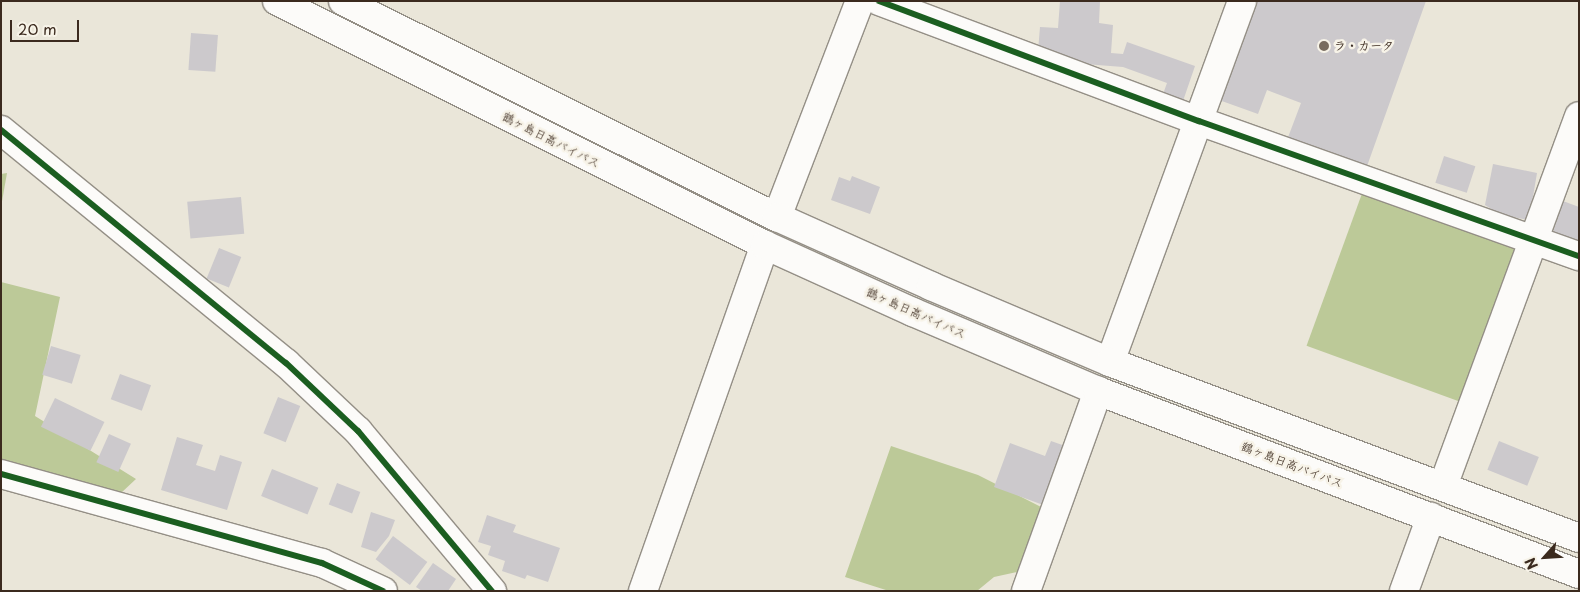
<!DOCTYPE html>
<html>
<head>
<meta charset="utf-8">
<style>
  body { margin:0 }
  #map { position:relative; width:1580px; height:592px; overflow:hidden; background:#eae6d9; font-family:"Playpen Sans","Klee One",sans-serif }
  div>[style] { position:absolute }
  .forest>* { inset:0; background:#bcc998; transform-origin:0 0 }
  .building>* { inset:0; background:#ccc9cc; transform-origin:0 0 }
  .roads { filter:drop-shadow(1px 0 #948f86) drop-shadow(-1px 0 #948f86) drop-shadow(0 1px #948f86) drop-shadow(0 -1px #948f86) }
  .minor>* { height:28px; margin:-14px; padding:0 14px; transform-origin:14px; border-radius:14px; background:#fcfbf9 }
  .highway>* { height:28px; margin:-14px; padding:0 14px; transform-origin:14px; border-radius:14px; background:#fcfbf9 }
  .cycleway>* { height:6px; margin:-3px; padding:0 3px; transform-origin:3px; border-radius:3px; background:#1b5e20 }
  .dots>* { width:14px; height:14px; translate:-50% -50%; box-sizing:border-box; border:2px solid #f7f3e8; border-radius:50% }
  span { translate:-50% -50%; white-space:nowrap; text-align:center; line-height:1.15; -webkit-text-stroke:5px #f7f3e8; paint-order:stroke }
  .poi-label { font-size:12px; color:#3b2a1e; font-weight:700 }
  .left { translate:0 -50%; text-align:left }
  .street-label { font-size:12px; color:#3b2a1e }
  .frame { position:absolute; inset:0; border:2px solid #3b2a1e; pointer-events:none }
  .north { position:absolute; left:1520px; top:532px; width:50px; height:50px; -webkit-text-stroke:4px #f7f3e8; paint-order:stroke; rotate:244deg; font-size:14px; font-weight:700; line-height:20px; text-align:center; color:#3b2a1e }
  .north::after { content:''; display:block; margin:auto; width:18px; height:22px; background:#3b2a1e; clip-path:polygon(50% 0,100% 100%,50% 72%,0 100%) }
  .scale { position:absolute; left:10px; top:20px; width:69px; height:22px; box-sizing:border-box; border:2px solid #3b2a1e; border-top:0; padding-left:6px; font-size:15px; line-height:18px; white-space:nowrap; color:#3b2a1e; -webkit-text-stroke:4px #f7f3e8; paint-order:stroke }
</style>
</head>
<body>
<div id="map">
  <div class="forest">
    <i style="clip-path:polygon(7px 173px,1px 207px,1px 174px)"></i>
    <i style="left:1364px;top:188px;width:170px;height:168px;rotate:20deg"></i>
    <i style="clip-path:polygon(1px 282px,60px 297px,35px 416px,136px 479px,121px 493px,1px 465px)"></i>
    <i style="clip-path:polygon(891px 446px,978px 475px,1045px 509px,1022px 571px,994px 577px,977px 591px,889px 591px,845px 577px)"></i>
  </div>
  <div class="building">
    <i style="clip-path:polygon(1060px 1px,1100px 1px,1099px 23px,1113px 25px,1111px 53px,1123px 54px,1127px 42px,1195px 66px,1183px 101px,1163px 94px,1167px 83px,1123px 67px,1059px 62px,1059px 53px,1038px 51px,1040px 27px,1058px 28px)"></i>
    <i style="clip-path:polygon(1254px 1px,1426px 1px,1366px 169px,1287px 140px,1301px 103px,1267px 90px,1258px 114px,1219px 100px)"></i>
    <i style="left:191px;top:33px;width:27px;height:37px;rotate:4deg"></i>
    <i style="left:1444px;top:156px;width:33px;height:28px;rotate:18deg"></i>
    <i style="clip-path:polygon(1493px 164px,1537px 173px,1529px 220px,1501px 215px,1485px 205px)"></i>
    <i style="clip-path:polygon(852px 176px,880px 187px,870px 214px,831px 200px,839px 177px,850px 181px)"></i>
    <i style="left:241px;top:197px;width:37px;height:54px;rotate:85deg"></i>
    <i style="clip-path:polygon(1563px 201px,1579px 207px,1579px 242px,1553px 232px)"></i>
    <i style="left:219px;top:248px;width:24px;height:33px;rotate:22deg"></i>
    <i style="left:51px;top:346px;width:31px;height:30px;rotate:17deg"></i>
    <i style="left:120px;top:374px;width:33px;height:27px;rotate:20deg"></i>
    <i style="left:278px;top:397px;width:24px;height:39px;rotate:22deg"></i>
    <i style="left:55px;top:398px;width:55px;height:32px;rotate:26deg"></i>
    <i style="left:109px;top:434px;width:24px;height:31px;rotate:24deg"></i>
    <i style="clip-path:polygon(177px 437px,203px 445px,196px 465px,215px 471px,220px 455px,242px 462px,227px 510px,161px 490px)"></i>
    <i style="clip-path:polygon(1051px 441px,1068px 447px,1046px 506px,994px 487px,1010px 443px,1045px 456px)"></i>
    <i style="left:1499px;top:441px;width:43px;height:31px;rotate:22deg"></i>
    <i style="left:272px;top:469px;width:50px;height:29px;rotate:22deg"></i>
    <i style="left:337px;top:483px;width:25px;height:23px;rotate:21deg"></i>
    <i style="clip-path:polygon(371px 512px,395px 520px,389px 536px,376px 552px,361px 547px)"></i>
    <i style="clip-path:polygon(487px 515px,516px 525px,513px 532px,560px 548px,548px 582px,527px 575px,525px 579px,502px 571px,505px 561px,488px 555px,491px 546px,478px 542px)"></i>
    <i style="left:393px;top:536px;width:43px;height:29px;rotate:37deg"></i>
    <i style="clip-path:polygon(433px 563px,456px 579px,448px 591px,422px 591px,416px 587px)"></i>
  </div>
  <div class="roads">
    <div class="minor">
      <i style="left:879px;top:1px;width:342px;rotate:20.6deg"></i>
      <i style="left:1199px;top:121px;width:403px;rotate:19.6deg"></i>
      <i style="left:1px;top:130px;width:368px;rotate:39.3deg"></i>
      <i style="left:286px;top:363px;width:99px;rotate:43.4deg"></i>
      <i style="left:358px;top:431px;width:209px;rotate:50.1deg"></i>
      <i style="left:777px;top:217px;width:231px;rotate:-69deg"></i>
      <i style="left:1110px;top:362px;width:384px;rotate:-69.9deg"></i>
      <i style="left:1px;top:474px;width:333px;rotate:15.5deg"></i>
      <i style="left:322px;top:563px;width:67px;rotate:24.7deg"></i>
      <i style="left:1443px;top:486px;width:394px;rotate:-69.8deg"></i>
      <i style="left:643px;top:591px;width:367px;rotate:-70.6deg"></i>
      <i style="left:1026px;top:591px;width:213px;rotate:-70.2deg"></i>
      <i style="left:1404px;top:591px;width:79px;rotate:-70deg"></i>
    </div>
    <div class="highway">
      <i style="left:277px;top:1px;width:546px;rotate:26.57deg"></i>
      <i style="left:765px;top:245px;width:162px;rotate:24.4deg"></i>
      <i style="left:913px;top:312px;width:201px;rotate:23.1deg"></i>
      <i style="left:1098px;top:391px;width:515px;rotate:20.83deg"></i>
      <i style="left:343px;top:1px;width:485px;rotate:26.5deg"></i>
      <i style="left:777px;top:217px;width:169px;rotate:24.1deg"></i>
      <i style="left:931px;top:286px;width:194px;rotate:23deg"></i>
      <i style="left:1110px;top:362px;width:501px;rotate:20.57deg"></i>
    </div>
  </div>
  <div class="cycleway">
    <i style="left:879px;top:1px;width:342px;rotate:20.6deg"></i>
    <i style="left:1199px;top:121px;width:403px;rotate:19.6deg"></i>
    <i style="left:1px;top:130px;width:368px;rotate:39.3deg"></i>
    <i style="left:286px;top:363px;width:99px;rotate:43.4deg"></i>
    <i style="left:358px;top:431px;width:209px;rotate:50.1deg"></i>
    <i style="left:1px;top:474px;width:333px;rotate:15.5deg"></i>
    <i style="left:322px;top:563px;width:67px;rotate:24.7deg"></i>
  </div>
  <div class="dots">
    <i style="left:1324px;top:46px;background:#786c5f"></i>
  </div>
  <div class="poi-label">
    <span class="left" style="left:1334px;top:46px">ラ・カータ</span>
  </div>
  <div class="street-label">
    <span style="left:551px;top:140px;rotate:27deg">鶴ヶ島日高バイパス</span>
    <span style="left:916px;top:313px;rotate:24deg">鶴ヶ島日高バイパス</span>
    <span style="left:1292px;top:465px;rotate:21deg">鶴ヶ島日高バイパス</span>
  </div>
  <div class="frame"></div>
  <div class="north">N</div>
  <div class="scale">20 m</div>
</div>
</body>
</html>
